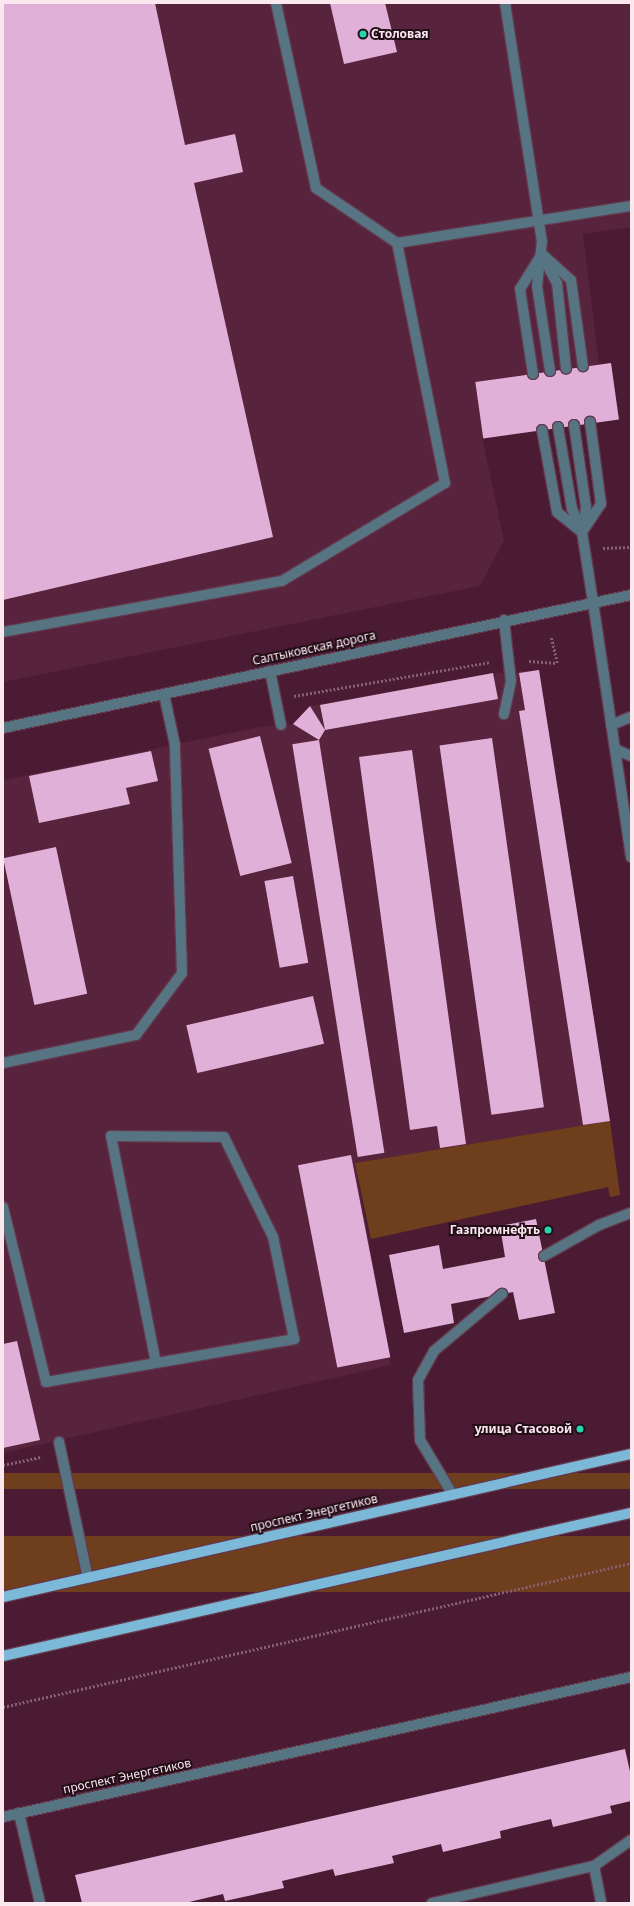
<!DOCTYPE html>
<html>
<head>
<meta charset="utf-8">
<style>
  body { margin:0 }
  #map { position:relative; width:634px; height:1906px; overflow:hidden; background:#4a1b32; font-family:"Noto Sans",sans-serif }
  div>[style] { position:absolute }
  .built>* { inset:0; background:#58233d }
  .green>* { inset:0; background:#6f3e1c; transform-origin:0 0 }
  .building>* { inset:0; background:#e1b0d8; transform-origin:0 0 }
  .path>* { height:2.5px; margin-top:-1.25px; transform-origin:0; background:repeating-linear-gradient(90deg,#856071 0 2px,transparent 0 4px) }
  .roads { filter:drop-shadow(1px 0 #63384c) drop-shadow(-1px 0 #63384c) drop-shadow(0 1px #63384c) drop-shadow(0 -1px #63384c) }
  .service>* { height:10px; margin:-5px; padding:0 5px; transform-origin:5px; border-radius:5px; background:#577483 }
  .minor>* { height:10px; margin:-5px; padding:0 5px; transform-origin:5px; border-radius:5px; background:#577483 }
  .primary>* { height:10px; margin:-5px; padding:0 5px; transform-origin:5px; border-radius:5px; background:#7cb9d9 }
  .dots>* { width:11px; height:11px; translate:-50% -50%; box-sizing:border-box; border:2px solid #230e18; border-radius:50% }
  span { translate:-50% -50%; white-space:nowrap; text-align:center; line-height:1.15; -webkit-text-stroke:4px #230e18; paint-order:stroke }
  .poi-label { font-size:12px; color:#fbe8ef; font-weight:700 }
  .left { translate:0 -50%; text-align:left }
  .right { translate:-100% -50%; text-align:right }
  .street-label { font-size:12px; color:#fbe8ef }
  .frame { position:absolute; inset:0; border:4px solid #fbe8ef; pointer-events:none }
</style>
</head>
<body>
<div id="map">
  <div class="built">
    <i style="clip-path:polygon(3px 3px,631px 3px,631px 227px,583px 234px,599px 364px,611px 363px,619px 419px,482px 437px,504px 540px,480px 586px,3px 682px)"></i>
    <i style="clip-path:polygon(539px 670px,610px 1121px,355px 1163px,391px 1365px,3px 1453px,3px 780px,260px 727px,293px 724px,310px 706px,493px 673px)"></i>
  </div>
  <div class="green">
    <i style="clip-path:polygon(610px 1121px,620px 1195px,610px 1197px,608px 1187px,371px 1239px,355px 1163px)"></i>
    <i style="left:631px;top:1473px;width:16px;height:644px;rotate:90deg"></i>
    <i style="left:631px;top:1536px;width:56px;height:644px;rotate:90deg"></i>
  </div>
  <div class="building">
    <i style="clip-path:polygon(3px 3px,155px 3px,185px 145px,235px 134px,243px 172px,194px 183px,273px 537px,3px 600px)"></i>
    <i style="clip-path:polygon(330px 3px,385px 3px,397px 52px,344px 64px)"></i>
    <i style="left:611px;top:363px;width:57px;height:137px;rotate:82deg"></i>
    <i style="clip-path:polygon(539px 670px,610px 1121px,583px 1125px,519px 711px,525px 710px,519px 673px)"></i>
    <i style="clip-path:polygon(493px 673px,498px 699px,325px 730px,319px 740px,293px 724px,310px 706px,325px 730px,320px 705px)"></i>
    <i style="left:260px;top:736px;width:131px;height:53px;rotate:76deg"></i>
    <i style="left:492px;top:738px;width:373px;height:53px;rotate:82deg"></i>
    <i style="left:319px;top:740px;width:418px;height:27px;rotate:81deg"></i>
    <i style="clip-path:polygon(412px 750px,466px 1144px,440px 1148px,437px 1126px,410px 1130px,359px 757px)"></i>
    <i style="clip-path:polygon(151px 751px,158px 781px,126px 788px,130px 804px,39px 823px,29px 776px)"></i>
    <i style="left:56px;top:847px;width:150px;height:54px;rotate:78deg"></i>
    <i style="left:293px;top:876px;width:88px;height:29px;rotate:80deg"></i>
    <i style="left:313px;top:996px;width:49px;height:130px;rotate:77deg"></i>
    <i style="left:351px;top:1155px;width:206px;height:54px;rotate:79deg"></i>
    <i style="clip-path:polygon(536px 1219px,555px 1313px,519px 1320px,513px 1292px,451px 1304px,454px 1323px,404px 1333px,389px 1255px,439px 1245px,443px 1269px,505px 1257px,500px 1226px)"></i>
    <i style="clip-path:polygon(17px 1341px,40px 1440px,3px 1448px,3px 1344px)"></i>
    <i style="clip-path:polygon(625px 1749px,631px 1776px,631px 1801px,610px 1806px,612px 1813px,553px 1827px,551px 1819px,500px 1831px,501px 1838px,443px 1852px,441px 1844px,392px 1856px,394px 1863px,335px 1876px,333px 1869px,282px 1881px,284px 1888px,225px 1901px,223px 1894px,185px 1903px,82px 1903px,75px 1875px)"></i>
  </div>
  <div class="path">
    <i style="left:603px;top:548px;width:28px;rotate:-2deg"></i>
    <i style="left:529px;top:661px;width:28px;rotate:4deg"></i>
    <i style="left:557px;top:663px;width:27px;rotate:-103deg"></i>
    <i style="left:294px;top:696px;width:199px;rotate:-9.8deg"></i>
    <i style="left:3px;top:1465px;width:40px;rotate:-12deg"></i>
    <i style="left:3px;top:1707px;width:644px;rotate:-12.91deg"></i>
  </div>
  <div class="roads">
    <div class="service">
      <i style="left:505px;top:3px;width:241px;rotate:81.2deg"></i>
      <i style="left:542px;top:241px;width:45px;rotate:96.3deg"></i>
      <i style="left:537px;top:286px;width:86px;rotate:81.3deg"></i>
      <i style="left:397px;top:243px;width:237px;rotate:-9deg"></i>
      <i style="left:542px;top:254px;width:39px;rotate:42deg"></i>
      <i style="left:571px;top:280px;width:87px;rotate:82.1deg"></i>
      <i style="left:544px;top:259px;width:27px;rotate:62deg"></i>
      <i style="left:557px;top:283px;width:86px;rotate:84deg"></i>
      <i style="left:533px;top:374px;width:86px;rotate:-98.7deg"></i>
      <i style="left:520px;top:289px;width:38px;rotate:-58deg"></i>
      <i style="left:574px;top:425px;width:83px;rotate:81.7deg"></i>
      <i style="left:586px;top:507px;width:21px;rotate:98deg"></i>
      <i style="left:558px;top:427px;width:83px;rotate:80.3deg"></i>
      <i style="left:572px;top:509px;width:23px;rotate:67deg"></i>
      <i style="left:542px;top:430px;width:83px;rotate:79.6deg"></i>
      <i style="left:557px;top:512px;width:32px;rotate:39deg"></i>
      <i style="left:582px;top:532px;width:71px;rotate:81.1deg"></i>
      <i style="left:582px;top:532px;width:34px;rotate:-56deg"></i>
      <i style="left:601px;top:504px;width:83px;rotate:-97.6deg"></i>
      <i style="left:504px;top:620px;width:61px;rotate:83.5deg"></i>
      <i style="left:511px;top:681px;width:34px;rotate:102deg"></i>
      <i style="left:3px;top:632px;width:284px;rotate:-10.4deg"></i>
      <i style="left:282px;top:581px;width:190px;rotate:-31deg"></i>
      <i style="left:445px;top:483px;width:245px;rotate:-101.3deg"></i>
      <i style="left:397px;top:243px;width:98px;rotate:-145.8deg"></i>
      <i style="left:316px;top:188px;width:189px;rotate:-102.2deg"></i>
      <i style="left:270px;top:671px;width:55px;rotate:78.5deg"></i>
      <i style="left:611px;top:725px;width:22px;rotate:-22deg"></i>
      <i style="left:615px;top:749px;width:17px;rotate:24deg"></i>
      <i style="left:3px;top:1063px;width:136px;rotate:-11.9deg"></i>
      <i style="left:136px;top:1035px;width:77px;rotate:-53.4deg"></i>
      <i style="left:182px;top:973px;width:228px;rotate:-91.8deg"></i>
      <i style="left:175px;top:745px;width:52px;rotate:-102.2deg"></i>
      <i style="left:3px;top:1207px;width:180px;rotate:76.2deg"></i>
      <i style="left:46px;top:1382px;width:252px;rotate:-9.8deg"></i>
      <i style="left:294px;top:1339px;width:104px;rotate:-101.6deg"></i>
      <i style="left:273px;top:1237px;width:111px;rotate:-116.1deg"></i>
      <i style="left:224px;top:1137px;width:113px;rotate:-179.5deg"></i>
      <i style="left:111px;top:1136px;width:231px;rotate:78.8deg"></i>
      <i style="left:544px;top:1256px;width:63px;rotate:-29.4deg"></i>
      <i style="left:599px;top:1225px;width:34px;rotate:-21deg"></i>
      <i style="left:59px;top:1442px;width:139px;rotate:78deg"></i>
      <i style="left:453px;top:1495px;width:64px;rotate:-121deg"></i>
      <i style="left:420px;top:1440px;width:60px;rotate:-91.9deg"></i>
      <i style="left:418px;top:1380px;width:33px;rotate:-61deg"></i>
      <i style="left:434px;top:1351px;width:89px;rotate:-40deg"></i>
      <i style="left:19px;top:1813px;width:92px;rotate:76.9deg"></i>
      <i style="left:594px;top:1866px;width:38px;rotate:79deg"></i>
      <i style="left:432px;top:1903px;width:166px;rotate:-12.9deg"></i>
      <i style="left:594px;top:1866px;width:45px;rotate:-35.1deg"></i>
    </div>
    <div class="minor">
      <i style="left:593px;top:602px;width:258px;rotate:81.5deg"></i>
      <i style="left:3px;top:728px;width:642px;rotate:-11.96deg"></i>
      <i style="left:3px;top:1817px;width:643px;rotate:-12.57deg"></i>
    </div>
    <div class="primary">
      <i style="left:3px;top:1597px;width:644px;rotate:-12.83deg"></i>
      <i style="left:3px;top:1656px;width:644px;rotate:-12.83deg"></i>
    </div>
  </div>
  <div class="dots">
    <i style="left:363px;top:34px;background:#26d5ae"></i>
    <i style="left:548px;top:1230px;background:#26d5ae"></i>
    <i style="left:580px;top:1429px;background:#26d5ae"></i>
  </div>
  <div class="poi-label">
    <span class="left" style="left:371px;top:34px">Столовая</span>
    <span class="right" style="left:540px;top:1230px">Газпромнефть</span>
    <span class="right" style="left:572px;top:1429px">улица Стасовой</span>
  </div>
  <div class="street-label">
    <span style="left:314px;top:648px;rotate:-12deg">Салтыковская дорога</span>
    <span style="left:314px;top:1513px;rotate:-13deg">проспект Энергетиков</span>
    <span style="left:127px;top:1776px;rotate:-12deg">проспект Энергетиков</span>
  </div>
  <div class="frame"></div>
</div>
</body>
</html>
